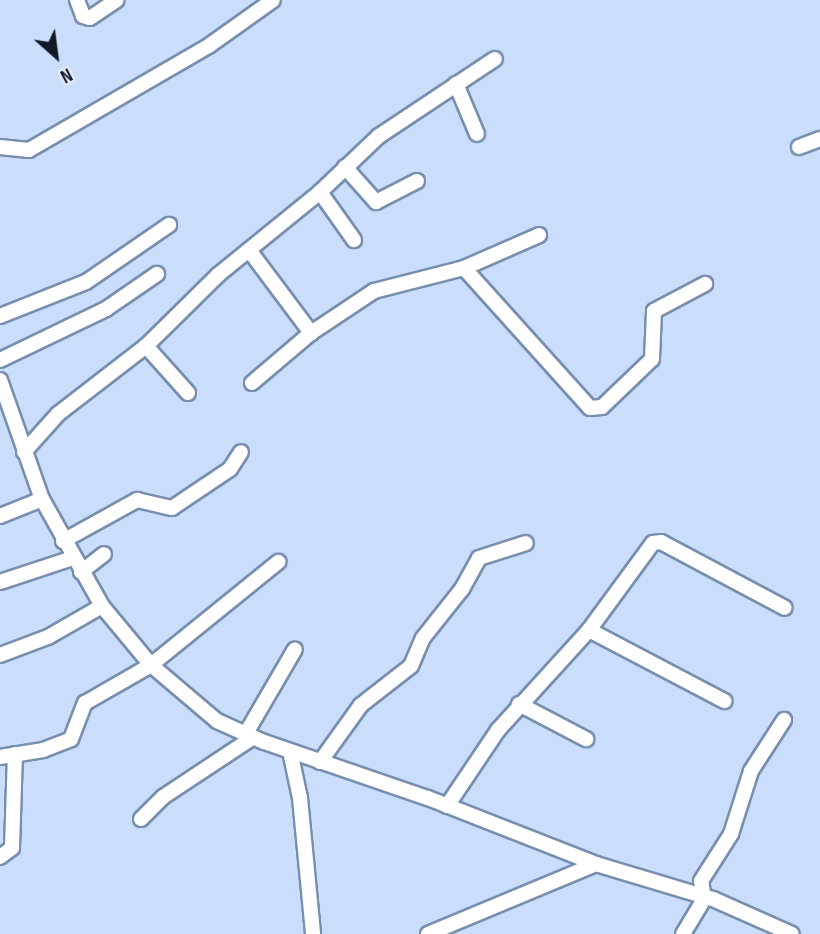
<!DOCTYPE html>
<html>
<head>
<meta charset="utf-8">
<style>
  body { margin:0 }
  #map { position:relative; width:820px; height:934px; overflow:hidden; background:#cadefb; font-family:"Sofia Sans Condensed",sans-serif }
  div>[style] { position:absolute }
  .roads { filter:drop-shadow(2px 0 #778eaf) drop-shadow(-2px 0 #778eaf) drop-shadow(0 2px #778eaf) drop-shadow(0 -2px #778eaf) }
  .minor>* { height:14px; margin:-7px; padding:0 7px; transform-origin:7px; border-radius:7px; background:#fff }
  span { translate:-50% -50%; white-space:nowrap; text-align:center; line-height:1.15; -webkit-text-stroke:5px #e1eaf9; paint-order:stroke }
  .north { position:absolute; left:21px; top:21px; width:70px; height:70px; -webkit-text-stroke:5px #e1eaf9; paint-order:stroke; rotate:152deg; font-size:19px; font-weight:700; line-height:28px; text-align:center; color:#111926 }
  .north::after { content:''; display:block; margin:auto; width:24px; height:32px; background:#111926; clip-path:polygon(50% 0,100% 100%,50% 72%,0 100%) }
</style>
</head>
<body>
<div id="map">
  <div class="roads">
    <div class="minor">
      <i style="left:77px;top:0;width:17px;rotate:69deg"></i>
      <i style="left:83px;top:16px;width:7px;rotate:16deg"></i>
      <i style="left:90px;top:18px;width:32px;rotate:-34deg"></i>
      <i style="left:456px;top:84px;width:54px;rotate:67.2deg"></i>
      <i style="left:0;top:147px;width:29px;rotate:6deg"></i>
      <i style="left:29px;top:150px;width:209px;rotate:-30.1deg"></i>
      <i style="left:210px;top:45px;width:77px;rotate:-35.5deg"></i>
      <i style="left:799px;top:147px;width:22px;rotate:-21deg"></i>
      <i style="left:345px;top:167px;width:47px;rotate:48.5deg"></i>
      <i style="left:376px;top:202px;width:46px;rotate:-27.1deg"></i>
      <i style="left:320px;top:192px;width:59px;rotate:54.7deg"></i>
      <i style="left:249px;top:250px;width:104px;rotate:53.2deg"></i>
      <i style="left:311px;top:333px;width:76px;rotate:-33.7deg"></i>
      <i style="left:374px;top:291px;width:93px;rotate:-14.3deg"></i>
      <i style="left:464px;top:268px;width:188px;rotate:48deg"></i>
      <i style="left:590px;top:408px;width:12px;rotate:-5deg"></i>
      <i style="left:602px;top:407px;width:69px;rotate:-43.8deg"></i>
      <i style="left:652px;top:359px;width:48px;rotate:-87.6deg"></i>
      <i style="left:654px;top:311px;width:58px;rotate:-27.9deg"></i>
      <i style="left:464px;top:268px;width:82px;rotate:-23.7deg"></i>
      <i style="left:0;top:316px;width:92px;rotate:-21.6deg"></i>
      <i style="left:86px;top:282px;width:101px;rotate:-34.5deg"></i>
      <i style="left:146px;top:346px;width:63px;rotate:48.2deg"></i>
      <i style="left:0;top:360px;width:118px;rotate:-25.7deg"></i>
      <i style="left:106px;top:309px;width:62px;rotate:-34.5deg"></i>
      <i style="left:0;top:380px;width:126px;rotate:70.6deg"></i>
      <i style="left:42px;top:499px;width:123px;rotate:60.7deg"></i>
      <i style="left:102px;top:606px;width:77px;rotate:50.3deg"></i>
      <i style="left:151px;top:665px;width:87px;rotate:40.3deg"></i>
      <i style="left:217px;top:721px;width:51px;rotate:24.1deg"></i>
      <i style="left:264px;top:742px;width:173px;rotate:18.9deg"></i>
      <i style="left:428px;top:798px;width:180px;rotate:21.4deg"></i>
      <i style="left:596px;top:864px;width:122px;rotate:16.7deg"></i>
      <i style="left:713px;top:899px;width:86px;rotate:23.9deg"></i>
      <i style="left:252px;top:383px;width:77px;rotate:-40.3deg"></i>
      <i style="left:24px;top:452px;width:51px;rotate:-48.2deg"></i>
      <i style="left:58px;top:414px;width:111px;rotate:-37.7deg"></i>
      <i style="left:146px;top:346px;width:101px;rotate:-44.6deg"></i>
      <i style="left:218px;top:275px;width:132px;rotate:-39.1deg"></i>
      <i style="left:320px;top:192px;width:81px;rotate:-43.5deg"></i>
      <i style="left:379px;top:136px;width:139px;rotate:-33.6deg"></i>
      <i style="left:0;top:516px;width:45px;rotate:-22deg"></i>
      <i style="left:63px;top:541px;width:85px;rotate:-29deg"></i>
      <i style="left:137px;top:500px;width:36px;rotate:13deg"></i>
      <i style="left:172px;top:508px;width:70px;rotate:-33.9deg"></i>
      <i style="left:230px;top:469px;width:20px;rotate:-57deg"></i>
      <i style="left:81px;top:572px;width:29px;rotate:-38deg"></i>
      <i style="left:0;top:582px;width:77px;rotate:-18.2deg"></i>
      <i style="left:589px;top:630px;width:153px;rotate:27.7deg"></i>
      <i style="left:0;top:655px;width:51px;rotate:-20.6deg"></i>
      <i style="left:48px;top:637px;width:62px;rotate:-29.9deg"></i>
      <i style="left:519px;top:704px;width:76px;rotate:27.6deg"></i>
      <i style="left:245px;top:735px;width:99px;rotate:-59.8deg"></i>
      <i style="left:290px;top:751px;width:48px;rotate:78deg"></i>
      <i style="left:300px;top:798px;width:137px;rotate:84.5deg"></i>
      <i style="left:0;top:757px;width:44px;rotate:-9.2deg"></i>
      <i style="left:43px;top:750px;width:30px;rotate:-21deg"></i>
      <i style="left:71px;top:739px;width:39px;rotate:-69deg"></i>
      <i style="left:85px;top:703px;width:76px;rotate:-29.9deg"></i>
      <i style="left:151px;top:665px;width:164px;rotate:-39deg"></i>
      <i style="left:320px;top:762px;width:70px;rotate:-54.3deg"></i>
      <i style="left:361px;top:705px;width:63px;rotate:-38deg"></i>
      <i style="left:411px;top:666px;width:30px;rotate:-67deg"></i>
      <i style="left:423px;top:638px;width:63px;rotate:-51.5deg"></i>
      <i style="left:462px;top:589px;width:35px;rotate:-61deg"></i>
      <i style="left:479px;top:558px;width:49px;rotate:-17.7deg"></i>
      <i style="left:447px;top:806px;width:92px;rotate:-56.1deg"></i>
      <i style="left:498px;top:730px;width:135px;rotate:-47.7deg"></i>
      <i style="left:589px;top:630px;width:108px;rotate:-53.7deg"></i>
      <i style="left:653px;top:543px;width:8px;rotate:-7deg"></i>
      <i style="left:661px;top:542px;width:140px;rotate:28deg"></i>
      <i style="left:141px;top:819px;width:31px;rotate:-45deg"></i>
      <i style="left:163px;top:797px;width:107px;rotate:-33.5deg"></i>
      <i style="left:0;top:857px;width:15px;rotate:-37deg"></i>
      <i style="left:12px;top:848px;width:94px;rotate:-88.2deg"></i>
      <i style="left:428px;top:934px;width:182px;rotate:-22.6deg"></i>
      <i style="left:683px;top:934px;width:41px;rotate:-59deg"></i>
      <i style="left:704px;top:899px;width:18px;rotate:-99deg"></i>
      <i style="left:701px;top:881px;width:56px;rotate:-57.4deg"></i>
      <i style="left:731px;top:834px;width:66px;rotate:-72.4deg"></i>
      <i style="left:751px;top:771px;width:61px;rotate:-57.1deg"></i>
    </div>
  </div>
  <div class="north">N</div>
</div>
</body>
</html>
